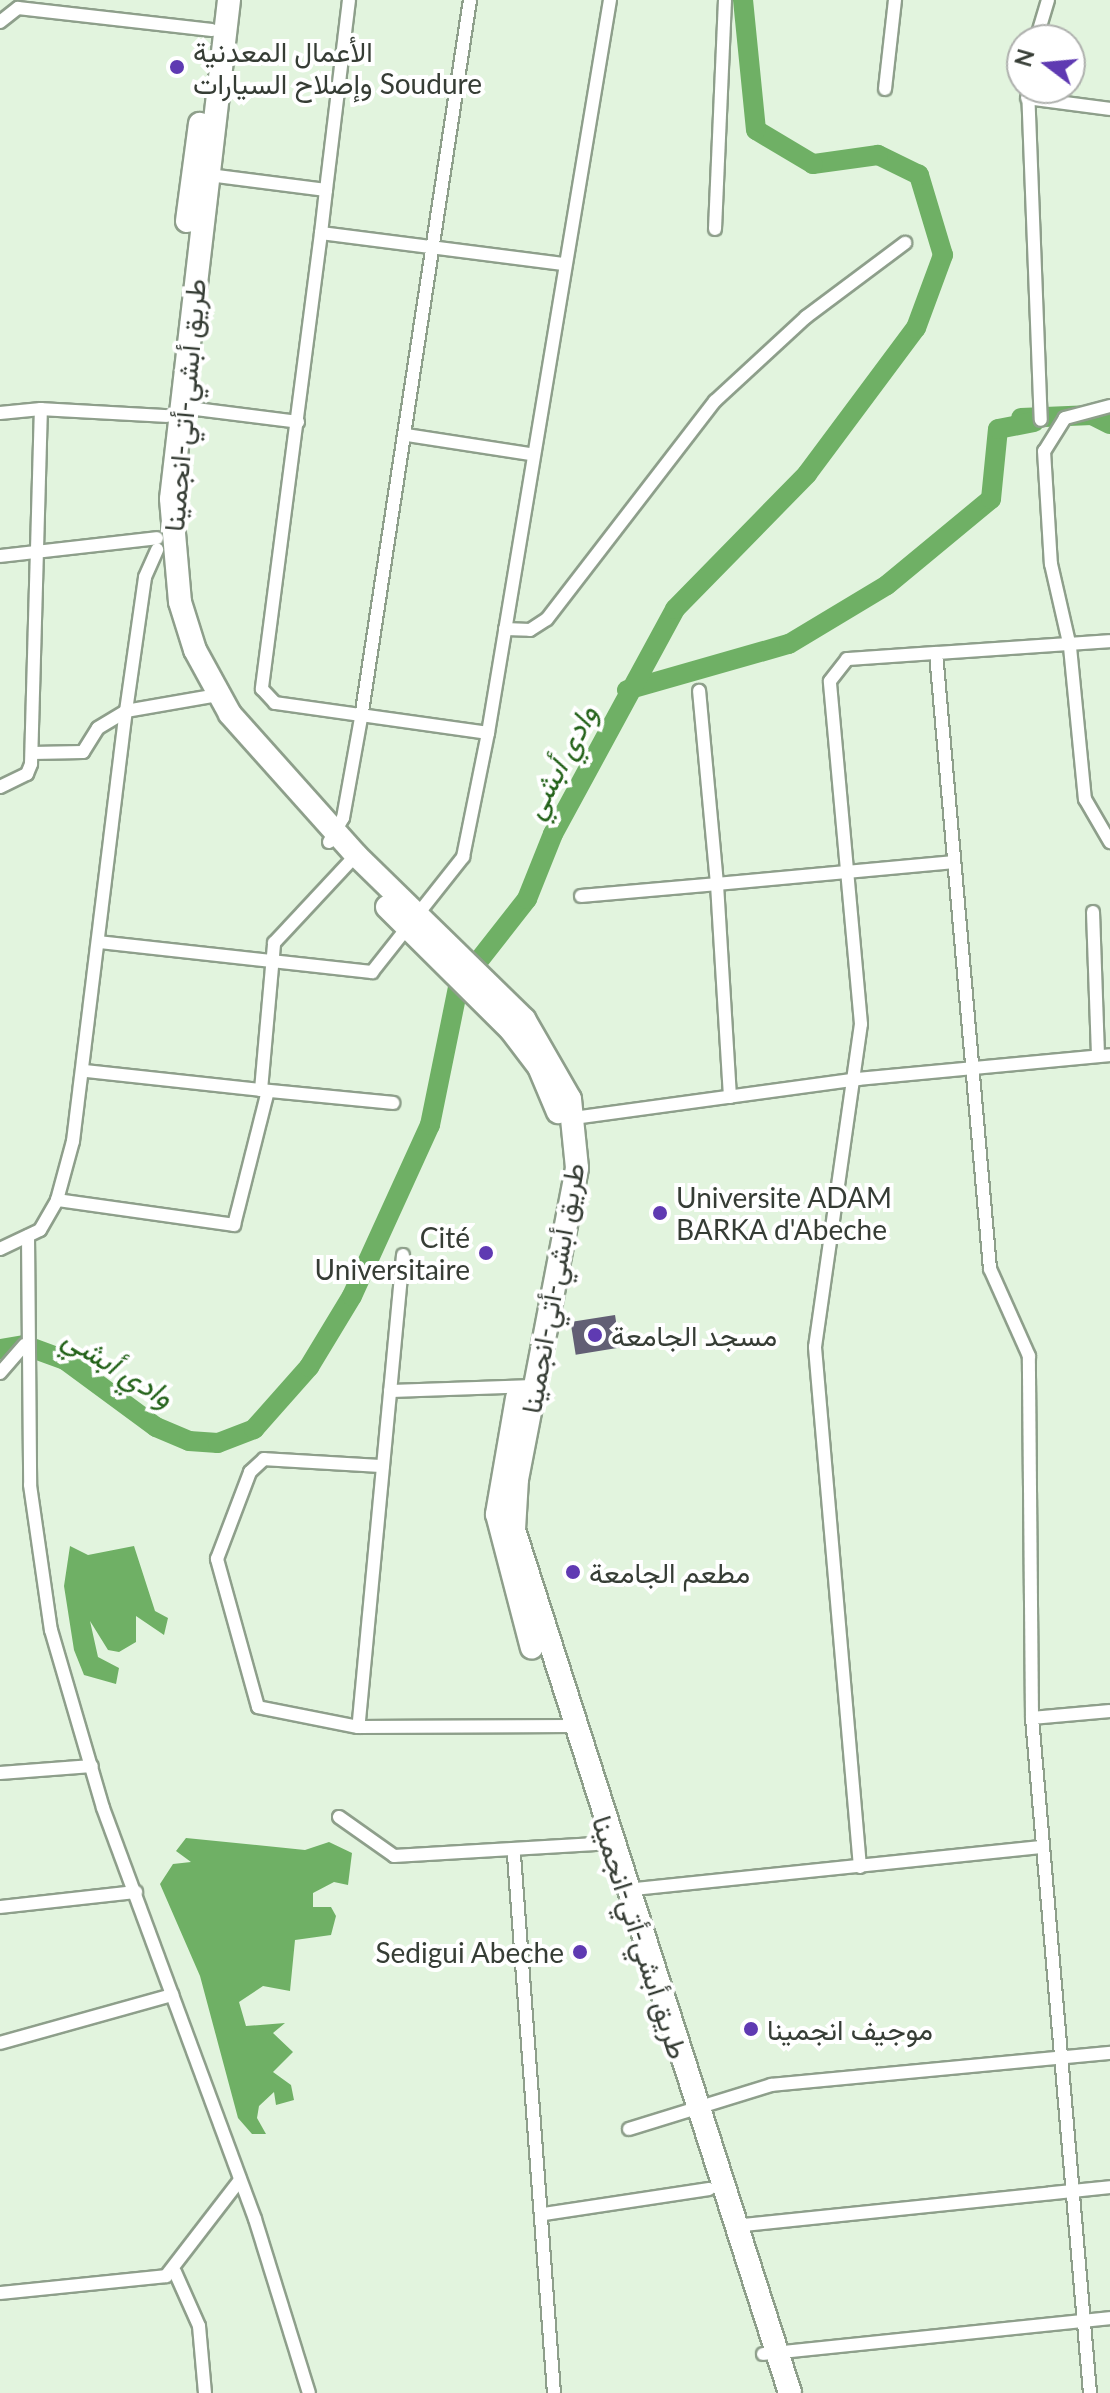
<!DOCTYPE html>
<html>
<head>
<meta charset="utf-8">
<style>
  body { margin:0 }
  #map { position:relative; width:1110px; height:2393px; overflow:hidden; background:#e2f4de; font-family:Lato,Vazirmatn,sans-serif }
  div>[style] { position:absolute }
  .water>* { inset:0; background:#6fb065 }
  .river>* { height:20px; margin:-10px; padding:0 10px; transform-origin:10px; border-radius:10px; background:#6fb065 }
  .building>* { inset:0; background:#625f74; transform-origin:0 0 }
  .roads { filter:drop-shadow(2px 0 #8e9f8b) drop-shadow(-2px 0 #8e9f8b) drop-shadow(0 2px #8e9f8b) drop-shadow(0 -2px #8e9f8b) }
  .street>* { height:12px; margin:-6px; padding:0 6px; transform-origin:6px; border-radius:6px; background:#fff }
  .highway>* { height:22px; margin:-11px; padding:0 11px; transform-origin:11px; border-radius:11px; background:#fff }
  .dots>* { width:22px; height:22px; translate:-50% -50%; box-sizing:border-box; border:4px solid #fff; border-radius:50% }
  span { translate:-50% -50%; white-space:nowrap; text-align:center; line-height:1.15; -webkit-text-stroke:8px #fff; paint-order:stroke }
  .poi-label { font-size:28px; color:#363d35 }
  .left { translate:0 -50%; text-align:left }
  .right { translate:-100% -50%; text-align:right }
  .street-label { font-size:28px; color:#363d35 }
  .water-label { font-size:30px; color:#236219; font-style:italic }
  .north { position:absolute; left:1006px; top:24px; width:80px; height:80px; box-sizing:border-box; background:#fff; border:2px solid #afb1ae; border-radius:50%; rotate:286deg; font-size:22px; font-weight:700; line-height:32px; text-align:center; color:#363d35 }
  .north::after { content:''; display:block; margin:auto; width:28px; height:36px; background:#5f3ab2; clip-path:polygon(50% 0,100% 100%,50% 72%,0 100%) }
</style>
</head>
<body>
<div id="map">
  <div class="water">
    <i style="clip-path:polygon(70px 1546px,88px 1555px,134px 1546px,155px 1611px,168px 1618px,164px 1635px,136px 1616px,136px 1642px,119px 1652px,108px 1650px,90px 1621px,98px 1657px,119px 1668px,116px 1684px,84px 1675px,74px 1650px,64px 1586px)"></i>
    <i style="clip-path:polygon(186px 1838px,305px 1850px,329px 1842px,352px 1853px,348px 1885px,334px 1882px,313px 1893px,313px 1907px,331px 1907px,336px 1916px,331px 1935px,295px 1940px,290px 1991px,263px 1986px,239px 2002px,246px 2026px,285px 2023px,273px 2033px,293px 2052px,273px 2072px,291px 2085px,294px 2100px,276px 2105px,274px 2092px,259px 2106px,257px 2118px,266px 2134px,252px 2134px,238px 2118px,200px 1976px,160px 1884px,173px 1864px,191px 1862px,176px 1851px)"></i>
  </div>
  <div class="river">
    <i style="left:1021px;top:418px;width:71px;rotate:-2.4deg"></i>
    <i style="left:1092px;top:415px;width:20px;rotate:27deg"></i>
    <i style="left:627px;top:690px;width:168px;rotate:-15.9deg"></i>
    <i style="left:789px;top:644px;width:114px;rotate:-31deg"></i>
    <i style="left:887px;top:585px;width:135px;rotate:-39.6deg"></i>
    <i style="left:991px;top:499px;width:70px;rotate:-84.3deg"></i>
    <i style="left:998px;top:429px;width:37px;rotate:-11deg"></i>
    <i style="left:0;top:1349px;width:24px;rotate:-9deg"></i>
    <i style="left:24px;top:1345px;width:44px;rotate:20.1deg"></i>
    <i style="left:65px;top:1360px;width:113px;rotate:36.4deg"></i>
    <i style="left:156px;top:1427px;width:36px;rotate:23deg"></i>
    <i style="left:189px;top:1441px;width:29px;rotate:4deg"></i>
    <i style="left:218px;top:1443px;width:39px;rotate:-21deg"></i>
    <i style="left:254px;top:1429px;width:83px;rotate:-48.4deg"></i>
    <i style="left:309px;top:1367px;width:83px;rotate:-58.8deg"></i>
    <i style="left:352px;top:1296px;width:188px;rotate:-65.5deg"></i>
    <i style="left:430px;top:1125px;width:141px;rotate:-78.5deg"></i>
    <i style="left:458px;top:987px;width:112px;rotate:-51.9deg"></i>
    <i style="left:527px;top:899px;width:70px;rotate:-68.2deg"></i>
    <i style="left:553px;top:834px;width:256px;rotate:-61.5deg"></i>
    <i style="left:675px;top:609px;width:189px;rotate:-45.6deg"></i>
    <i style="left:807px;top:474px;width:182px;rotate:-53.3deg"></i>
    <i style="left:916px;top:328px;width:78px;rotate:-69.7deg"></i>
    <i style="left:943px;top:255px;width:84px;rotate:-106.7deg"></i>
    <i style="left:919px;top:175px;width:46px;rotate:-154deg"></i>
    <i style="left:878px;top:155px;width:66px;rotate:172.1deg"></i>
    <i style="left:813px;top:164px;width:66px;rotate:-149.2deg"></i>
    <i style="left:756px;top:130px;width:131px;rotate:-95.7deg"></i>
  </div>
  <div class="building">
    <i style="left:615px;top:1315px;width:33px;height:45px;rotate:81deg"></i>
  </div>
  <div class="roads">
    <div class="street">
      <i style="left:0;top:22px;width:23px;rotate:-38deg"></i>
      <i style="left:18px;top:8px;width:195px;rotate:6.5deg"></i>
      <i style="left:1036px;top:40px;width:42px;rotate:-73.3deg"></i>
      <i style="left:1028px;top:88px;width:332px;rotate:87.8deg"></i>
      <i style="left:885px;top:89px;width:90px;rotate:-83.6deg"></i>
      <i style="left:1027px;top:98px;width:84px;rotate:7.5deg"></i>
      <i style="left:209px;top:175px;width:118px;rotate:7.3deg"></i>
      <i style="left:326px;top:190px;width:43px;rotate:96.6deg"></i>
      <i style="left:321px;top:233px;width:244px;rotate:7.3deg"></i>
      <i style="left:326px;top:190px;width:191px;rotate:-83.1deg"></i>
      <i style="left:715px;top:229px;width:229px;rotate:-87.5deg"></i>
      <i style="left:321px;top:233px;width:460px;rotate:97.4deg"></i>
      <i style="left:262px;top:689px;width:19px;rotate:47deg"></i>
      <i style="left:275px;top:703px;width:215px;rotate:8deg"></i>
      <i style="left:488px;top:733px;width:743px;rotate:-80.55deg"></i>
      <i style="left:1110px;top:406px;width:47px;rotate:165.1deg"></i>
      <i style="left:1065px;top:418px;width:39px;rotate:122deg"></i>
      <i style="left:1044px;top:451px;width:113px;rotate:86.5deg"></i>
      <i style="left:1051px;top:564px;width:85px;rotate:77.1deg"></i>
      <i style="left:1070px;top:647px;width:153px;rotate:84.4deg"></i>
      <i style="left:1085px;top:799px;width:50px;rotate:59.8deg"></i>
      <i style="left:180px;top:407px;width:119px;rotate:7.2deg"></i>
      <i style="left:0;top:413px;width:41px;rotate:-5.6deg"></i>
      <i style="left:407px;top:435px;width:124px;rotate:8.8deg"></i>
      <i style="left:0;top:556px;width:158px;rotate:-6.5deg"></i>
      <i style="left:505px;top:629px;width:25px;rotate:2deg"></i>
      <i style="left:530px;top:630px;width:20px;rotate:-33deg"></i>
      <i style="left:547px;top:619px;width:275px;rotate:-52.4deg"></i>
      <i style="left:715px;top:401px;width:124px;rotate:-42.7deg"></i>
      <i style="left:806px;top:317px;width:124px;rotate:-36.8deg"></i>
      <i style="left:32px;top:753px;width:51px;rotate:-1.1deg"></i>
      <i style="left:83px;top:752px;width:28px;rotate:-58deg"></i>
      <i style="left:98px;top:728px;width:33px;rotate:-31deg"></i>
      <i style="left:126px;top:711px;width:135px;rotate:-81.9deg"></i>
      <i style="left:145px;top:577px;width:30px;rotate:-66deg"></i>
      <i style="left:0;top:787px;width:30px;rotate:-26deg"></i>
      <i style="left:27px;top:774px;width:11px;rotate:-68deg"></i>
      <i style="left:31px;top:764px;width:355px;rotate:-88.4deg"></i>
      <i style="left:41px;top:409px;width:126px;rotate:3.2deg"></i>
      <i style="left:329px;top:842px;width:28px;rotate:-60deg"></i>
      <i style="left:343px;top:818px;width:102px;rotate:-79.8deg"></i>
      <i style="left:361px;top:718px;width:726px;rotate:-81.37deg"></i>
      <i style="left:581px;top:896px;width:137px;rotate:-5deg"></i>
      <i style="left:717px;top:884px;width:194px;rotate:-95.3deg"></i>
      <i style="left:1093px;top:912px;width:144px;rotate:88deg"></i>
      <i style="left:99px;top:942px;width:275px;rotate:6.3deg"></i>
      <i style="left:372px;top:972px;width:147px;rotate:-51.6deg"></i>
      <i style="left:463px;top:857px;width:126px;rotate:-78.6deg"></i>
      <i style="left:86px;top:1071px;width:176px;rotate:6.2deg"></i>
      <i style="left:261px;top:1090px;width:148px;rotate:-84.9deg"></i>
      <i style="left:274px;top:943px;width:120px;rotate:-47deg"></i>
      <i style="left:261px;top:1090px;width:133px;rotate:5.6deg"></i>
      <i style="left:730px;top:1097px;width:213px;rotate:-93.5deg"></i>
      <i style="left:717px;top:884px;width:238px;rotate:-5.3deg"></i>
      <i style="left:574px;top:1118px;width:287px;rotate:-7.8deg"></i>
      <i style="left:858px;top:1079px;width:253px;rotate:-5.4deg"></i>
      <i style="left:57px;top:1200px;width:179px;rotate:8deg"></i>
      <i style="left:234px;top:1225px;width:138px;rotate:-75.8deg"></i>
      <i style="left:28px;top:1236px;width:249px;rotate:89.5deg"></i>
      <i style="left:30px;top:1485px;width:147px;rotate:81.8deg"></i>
      <i style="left:51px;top:1630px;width:185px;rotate:73.7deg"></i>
      <i style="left:103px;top:1808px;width:438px;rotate:69.7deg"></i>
      <i style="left:255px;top:2219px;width:182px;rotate:72.8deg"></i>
      <i style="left:0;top:1249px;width:44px;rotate:-25.4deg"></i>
      <i style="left:40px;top:1230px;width:34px;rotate:-60deg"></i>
      <i style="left:57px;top:1200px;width:61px;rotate:-74.8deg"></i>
      <i style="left:73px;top:1141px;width:433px;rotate:-83deg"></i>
      <i style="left:126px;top:711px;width:93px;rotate:-9.9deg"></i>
      <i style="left:403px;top:1255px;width:474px;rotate:95.4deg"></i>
      <i style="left:358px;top:1727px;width:214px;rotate:-0.3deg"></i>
      <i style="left:0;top:1373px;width:37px;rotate:-49deg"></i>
      <i style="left:390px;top:1391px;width:145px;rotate:-2deg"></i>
      <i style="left:1032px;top:1718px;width:362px;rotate:-90.5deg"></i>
      <i style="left:1029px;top:1356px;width:95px;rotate:-114.1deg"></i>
      <i style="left:990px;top:1269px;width:618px;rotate:-95.01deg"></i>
      <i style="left:936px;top:653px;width:174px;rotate:-3.9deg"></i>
      <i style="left:358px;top:1727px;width:102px;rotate:-168.7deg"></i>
      <i style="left:258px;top:1707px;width:154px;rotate:-105.5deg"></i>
      <i style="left:217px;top:1559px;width:93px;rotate:-69.2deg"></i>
      <i style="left:250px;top:1472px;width:19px;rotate:-43deg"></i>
      <i style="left:264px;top:1459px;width:119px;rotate:3.4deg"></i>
      <i style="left:0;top:1773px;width:92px;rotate:-4.4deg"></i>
      <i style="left:339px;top:1817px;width:67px;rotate:35.3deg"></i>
      <i style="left:394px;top:1856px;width:202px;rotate:-3.4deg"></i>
      <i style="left:514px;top:1855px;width:539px;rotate:85.75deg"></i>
      <i style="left:860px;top:1867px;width:522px;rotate:-94.95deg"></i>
      <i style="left:815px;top:1347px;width:326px;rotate:-81.9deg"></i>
      <i style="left:861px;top:1024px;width:344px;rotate:-95.2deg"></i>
      <i style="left:830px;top:681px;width:28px;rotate:-52deg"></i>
      <i style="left:847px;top:659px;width:89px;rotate:-3.9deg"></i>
      <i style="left:625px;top:1890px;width:417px;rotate:-5.9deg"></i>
      <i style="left:0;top:1907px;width:137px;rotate:-6.3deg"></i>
      <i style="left:0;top:2043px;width:179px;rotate:-15.6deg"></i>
      <i style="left:629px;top:2129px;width:149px;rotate:-17.2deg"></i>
      <i style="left:771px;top:2085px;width:341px;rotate:-5.4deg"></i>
      <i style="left:544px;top:2214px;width:167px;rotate:-8.6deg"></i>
      <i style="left:734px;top:2226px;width:378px;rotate:-5.9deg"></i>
      <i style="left:175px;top:2272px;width:59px;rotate:66deg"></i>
      <i style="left:199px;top:2326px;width:67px;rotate:84.9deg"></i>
      <i style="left:0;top:2293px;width:167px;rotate:-5.8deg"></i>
      <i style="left:166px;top:2276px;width:121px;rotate:-52.4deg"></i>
      <i style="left:763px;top:2354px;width:349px;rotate:-5.9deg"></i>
      <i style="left:1090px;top:2393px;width:677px;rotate:-94.91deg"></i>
      <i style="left:1032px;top:1718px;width:78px;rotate:-5.1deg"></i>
    </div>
    <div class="highway">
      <i style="left:229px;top:0;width:502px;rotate:96.63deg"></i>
      <i style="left:171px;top:499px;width:103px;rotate:85deg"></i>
      <i style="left:180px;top:602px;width:50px;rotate:72.6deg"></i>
      <i style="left:195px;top:650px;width:73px;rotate:61.3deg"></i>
      <i style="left:230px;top:714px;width:189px;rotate:48.2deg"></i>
      <i style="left:356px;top:855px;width:235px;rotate:44.3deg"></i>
      <i style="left:524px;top:1019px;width:92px;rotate:60.1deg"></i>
      <i style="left:570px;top:1099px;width:69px;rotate:84.2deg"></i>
      <i style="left:577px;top:1168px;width:317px;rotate:100.9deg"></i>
      <i style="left:517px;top:1479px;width:51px;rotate:93.4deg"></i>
      <i style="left:514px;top:1530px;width:906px;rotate:72.26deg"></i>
      <i style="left:187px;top:221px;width:98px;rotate:-82.4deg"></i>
      <i style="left:387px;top:907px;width:175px;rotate:44.8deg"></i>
      <i style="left:511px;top:1030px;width:46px;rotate:52.9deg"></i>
      <i style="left:539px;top:1067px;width:49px;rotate:67.1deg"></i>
      <i style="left:517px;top:1398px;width:118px;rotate:99.8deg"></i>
      <i style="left:497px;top:1514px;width:138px;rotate:75.4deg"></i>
    </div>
  </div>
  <div class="dots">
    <i style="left:177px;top:67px;background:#5f3ab2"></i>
    <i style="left:660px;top:1213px;background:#5f3ab2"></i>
    <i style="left:486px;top:1253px;background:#5f3ab2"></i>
    <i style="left:595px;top:1335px;background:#5f3ab2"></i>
    <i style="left:573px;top:1572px;background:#5f3ab2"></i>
    <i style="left:580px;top:1952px;background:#5f3ab2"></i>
    <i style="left:751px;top:2029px;background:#5f3ab2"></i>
  </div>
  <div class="poi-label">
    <span class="left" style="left:193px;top:67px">الأعمال المعدنية<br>وإصلاح السيارات Soudure</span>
    <span class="left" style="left:676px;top:1213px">Universite ADAM<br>BARKA d'Abeche</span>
    <span class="right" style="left:470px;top:1253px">Cité<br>Universitaire</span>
    <span class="left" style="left:611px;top:1335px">مسجد الجامعة</span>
    <span class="left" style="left:589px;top:1572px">مطعم الجامعة</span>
    <span class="right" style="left:564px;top:1952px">Sedigui Abeche</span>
    <span class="left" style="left:767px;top:2029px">موجيف انجمينا</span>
  </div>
  <div class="street-label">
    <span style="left:184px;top:405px;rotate:-85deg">طريق أبشي-أتي-انجمينا</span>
    <span style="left:552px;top:1288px;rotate:-80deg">طريق أبشي-أتي-انجمينا</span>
    <span style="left:641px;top:1937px;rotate:72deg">طريق أبشي-أتي-انجمينا</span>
  </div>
  <div class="water-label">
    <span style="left:559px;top:761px;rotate:-62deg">وادي أبشي</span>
    <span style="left:119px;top:1366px;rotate:32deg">وادي أبشي</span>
  </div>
  <div class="north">N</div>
</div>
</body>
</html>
